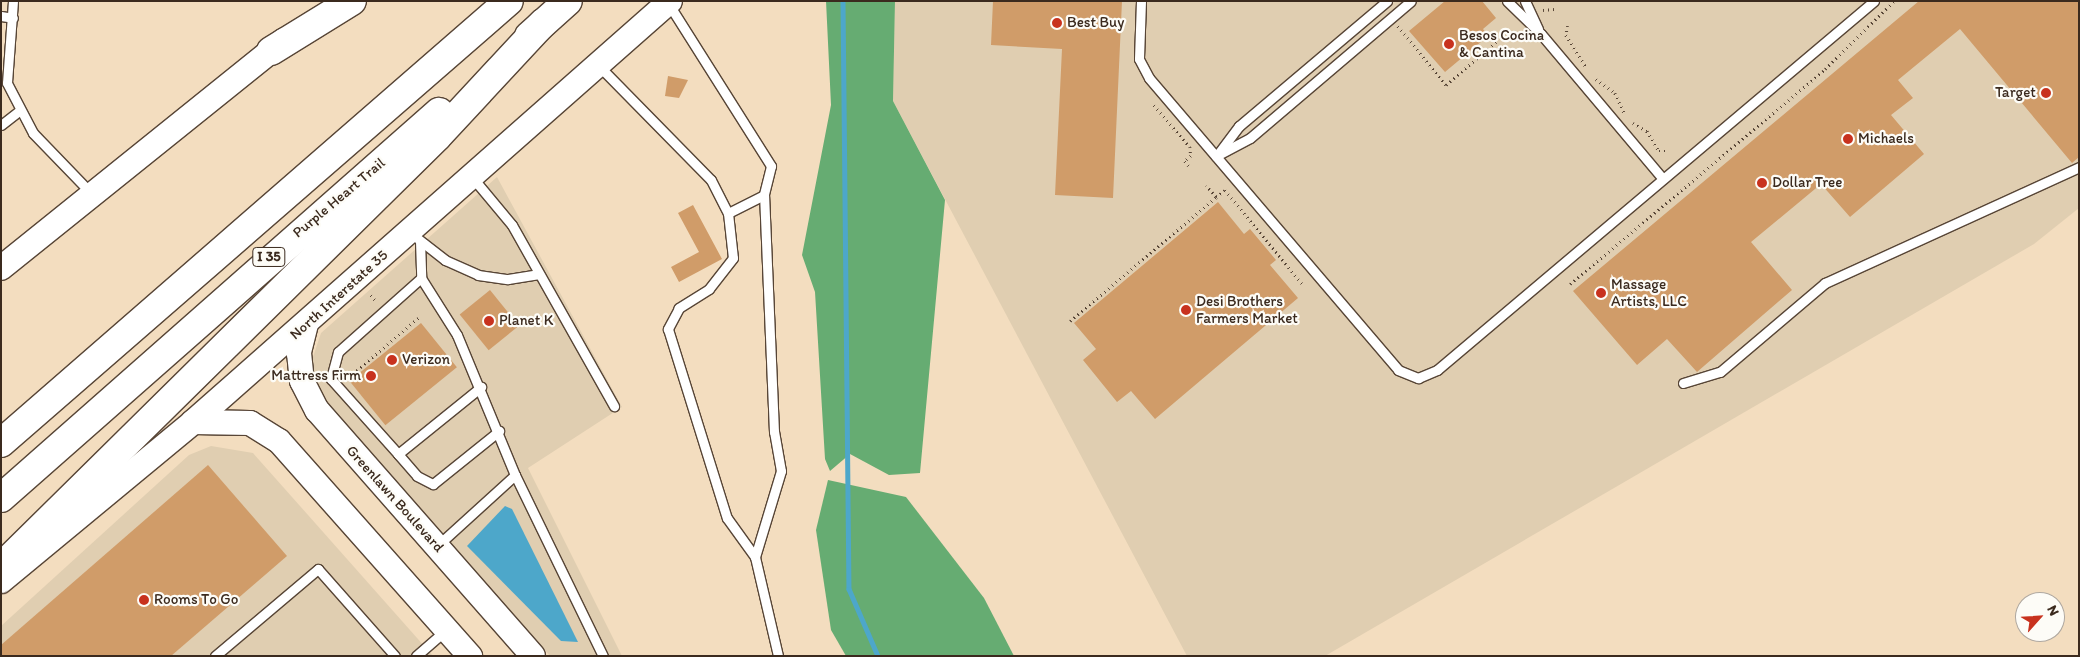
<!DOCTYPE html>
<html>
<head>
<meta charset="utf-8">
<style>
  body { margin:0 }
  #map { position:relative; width:2080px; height:657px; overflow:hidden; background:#f3ddbf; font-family:Itim,sans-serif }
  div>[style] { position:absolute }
  .built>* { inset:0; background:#e0ceb1 }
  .forest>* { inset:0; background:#66ac72 }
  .water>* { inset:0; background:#4da7ca }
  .stream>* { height:4.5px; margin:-2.25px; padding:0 2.25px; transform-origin:2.25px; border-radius:2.25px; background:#4da7ca }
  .building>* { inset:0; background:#d09c69; transform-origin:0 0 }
  .path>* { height:2.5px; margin-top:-1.25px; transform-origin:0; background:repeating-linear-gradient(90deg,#574536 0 1px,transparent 0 5px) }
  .roads { filter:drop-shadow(1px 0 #574536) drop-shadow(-1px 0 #574536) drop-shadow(0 1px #574536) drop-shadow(0 -1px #574536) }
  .service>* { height:9px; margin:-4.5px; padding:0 4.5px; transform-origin:4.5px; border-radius:4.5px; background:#fff }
  .secondary>* { height:24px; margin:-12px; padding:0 12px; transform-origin:12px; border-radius:12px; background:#fff }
  .motorway>* { height:28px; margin:-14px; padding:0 14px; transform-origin:14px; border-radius:14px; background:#fff }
  .dots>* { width:14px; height:14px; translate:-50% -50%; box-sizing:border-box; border:2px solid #fdfcf7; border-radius:50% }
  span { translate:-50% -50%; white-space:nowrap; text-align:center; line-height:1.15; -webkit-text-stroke:4.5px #fdfcf7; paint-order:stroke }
  .shield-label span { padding:1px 4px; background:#fdfcf7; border:1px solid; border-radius:4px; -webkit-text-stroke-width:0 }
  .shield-label { font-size:14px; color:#3b2a1e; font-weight:700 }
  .poi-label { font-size:15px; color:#3b2a1e }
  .left { translate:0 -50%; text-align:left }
  .right { translate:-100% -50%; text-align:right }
  .street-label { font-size:15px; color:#3b2a1e }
  .frame { position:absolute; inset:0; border:2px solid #3b2a1e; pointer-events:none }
  .north { position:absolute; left:2015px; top:592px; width:50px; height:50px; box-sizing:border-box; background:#fdfcf7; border:1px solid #afa8a0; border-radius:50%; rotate:64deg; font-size:14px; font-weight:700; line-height:20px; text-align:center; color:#3b2a1e }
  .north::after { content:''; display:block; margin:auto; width:18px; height:22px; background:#c8321e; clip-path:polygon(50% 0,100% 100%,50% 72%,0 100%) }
</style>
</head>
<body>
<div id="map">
  <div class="built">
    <i style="clip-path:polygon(895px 1px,2079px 1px,2079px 208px,2034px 244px,1325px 656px,1187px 656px,893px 101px)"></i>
    <i style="clip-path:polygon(497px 177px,622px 407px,528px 468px,622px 656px,550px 656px,324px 402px,313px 384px,312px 360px,321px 333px)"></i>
    <i style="clip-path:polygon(211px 446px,253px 453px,433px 656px,1px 656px,1px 626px,189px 455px)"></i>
  </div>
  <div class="forest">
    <i style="clip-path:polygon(826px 1px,895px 1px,893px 101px,945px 200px,920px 473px,889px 475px,850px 454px,830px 471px,825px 459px,815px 292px,802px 255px,831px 105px)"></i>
    <i style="clip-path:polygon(828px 480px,906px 497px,984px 598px,1014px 656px,846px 656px,831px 630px,816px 530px)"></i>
  </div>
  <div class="water">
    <i style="clip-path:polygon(505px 506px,512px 509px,578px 642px,561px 641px,467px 546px)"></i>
  </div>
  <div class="stream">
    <i style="left:843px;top:1px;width:588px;rotate:89.42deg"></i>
    <i style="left:849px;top:589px;width:73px;rotate:66.6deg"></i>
  </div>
  <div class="building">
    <i style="clip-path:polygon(993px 1px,1122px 1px,1113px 198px,1055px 195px,1062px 49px,991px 45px)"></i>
    <i style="clip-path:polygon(1445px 1px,1482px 1px,1496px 18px,1483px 29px,1488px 36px,1445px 72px,1409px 31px)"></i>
    <i style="clip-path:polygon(1919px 1px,2079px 1px,2079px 157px,2072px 163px,1960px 29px,1898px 80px,1913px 98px,1891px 115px,1924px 154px,1850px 217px,1821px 184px,1751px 242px,1792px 290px,1697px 372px,1667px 339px,1637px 365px,1573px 291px)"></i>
    <i style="clip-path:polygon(668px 76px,688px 80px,679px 98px,665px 96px)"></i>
    <i style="clip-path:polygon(1218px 202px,1244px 234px,1250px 229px,1276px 260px,1270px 265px,1298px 298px,1155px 419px,1131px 391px,1117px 402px,1083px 360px,1096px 349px,1074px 323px)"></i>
    <i style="clip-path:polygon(693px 205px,722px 259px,679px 282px,671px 267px,699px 252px,678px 213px)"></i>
    <i style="left:490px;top:290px;width:46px;height:39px;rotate:51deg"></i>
    <i style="left:421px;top:323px;width:57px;height:92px;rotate:51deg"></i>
    <i style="clip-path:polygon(208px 465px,287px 556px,171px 656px,1px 656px,1px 645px)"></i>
  </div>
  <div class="path">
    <i style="left:1543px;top:10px;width:11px;rotate:-5deg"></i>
    <i style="left:1398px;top:26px;width:76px;rotate:50.9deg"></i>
    <i style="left:1446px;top:85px;width:70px;rotate:-41deg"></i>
    <i style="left:1568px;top:26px;width:9px;rotate:103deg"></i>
    <i style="left:1566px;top:35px;width:38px;rotate:58deg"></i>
    <i style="left:1596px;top:79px;width:24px;rotate:36deg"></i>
    <i style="left:1615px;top:93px;width:23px;rotate:65deg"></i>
    <i style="left:1154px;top:105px;width:55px;rotate:49.4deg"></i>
    <i style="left:1190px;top:147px;width:9px;rotate:84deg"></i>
    <i style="left:1191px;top:156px;width:8px;rotate:140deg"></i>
    <i style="left:1185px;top:161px;width:6px;rotate:51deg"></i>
    <i style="left:1633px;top:123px;width:16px;rotate:30deg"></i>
    <i style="left:1647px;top:131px;width:23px;rotate:59deg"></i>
    <i style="left:1659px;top:151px;width:6px"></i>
    <i style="left:1216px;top:197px;width:11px;rotate:-38deg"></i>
    <i style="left:1225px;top:190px;width:124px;rotate:50.5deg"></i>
    <i style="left:1570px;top:284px;width:334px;rotate:-40.1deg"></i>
    <i style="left:1825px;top:69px;width:97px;rotate:-44.6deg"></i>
    <i style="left:371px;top:295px;width:8px;rotate:50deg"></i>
    <i style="left:1070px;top:321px;width:192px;rotate:-40.3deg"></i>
    <i style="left:1216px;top:197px;width:15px;rotate:-132deg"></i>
    <i style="left:349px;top:377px;width:91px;rotate:-40.5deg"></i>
  </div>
  <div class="roads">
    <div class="service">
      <i style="left:13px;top:1px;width:82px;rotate:94.2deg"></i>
      <i style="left:7px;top:83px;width:56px;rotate:62.5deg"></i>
      <i style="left:33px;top:133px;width:85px;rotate:46deg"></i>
      <i style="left:1141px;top:1px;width:58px;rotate:92deg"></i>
      <i style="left:1139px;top:59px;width:21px;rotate:62deg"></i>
      <i style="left:1149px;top:78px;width:384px;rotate:49.5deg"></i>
      <i style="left:1398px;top:370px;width:22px;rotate:22deg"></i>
      <i style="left:1418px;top:378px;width:21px;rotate:-23deg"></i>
      <i style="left:1437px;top:370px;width:572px;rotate:-40.18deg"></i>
      <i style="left:1387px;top:1px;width:194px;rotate:139.8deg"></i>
      <i style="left:1239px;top:126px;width:38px;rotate:127deg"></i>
      <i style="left:1216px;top:156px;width:38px;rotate:-28deg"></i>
      <i style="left:1250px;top:138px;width:211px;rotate:-40.4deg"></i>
      <i style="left:1507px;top:1px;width:47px;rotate:44.1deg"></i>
      <i style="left:1541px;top:34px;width:189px;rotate:49.9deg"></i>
      <i style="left:1525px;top:1px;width:31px;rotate:65deg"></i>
      <i style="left:668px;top:3px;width:193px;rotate:57.7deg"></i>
      <i style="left:771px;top:166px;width:30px;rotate:104deg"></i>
      <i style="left:764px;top:195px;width:40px;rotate:153.4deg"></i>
      <i style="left:1px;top:16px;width:12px;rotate:9deg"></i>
      <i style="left:598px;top:65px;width:161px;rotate:45.5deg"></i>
      <i style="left:711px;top:180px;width:37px;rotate:63deg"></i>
      <i style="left:728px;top:213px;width:45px;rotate:83.7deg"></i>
      <i style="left:733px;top:258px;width:39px;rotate:128deg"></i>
      <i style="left:709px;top:289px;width:36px;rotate:148deg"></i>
      <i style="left:679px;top:308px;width:24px;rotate:118deg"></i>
      <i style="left:668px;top:329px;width:198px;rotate:72.7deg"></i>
      <i style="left:727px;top:518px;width:48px;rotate:54.3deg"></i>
      <i style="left:755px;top:557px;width:102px;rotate:76.9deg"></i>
      <i style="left:1px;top:125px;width:24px;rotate:-38deg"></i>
      <i style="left:472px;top:177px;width:62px;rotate:50.2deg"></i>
      <i style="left:512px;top:225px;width:208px;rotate:60.6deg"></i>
      <i style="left:417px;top:238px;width:36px;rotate:38deg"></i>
      <i style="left:445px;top:260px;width:36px;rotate:24deg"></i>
      <i style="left:478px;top:275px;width:30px;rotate:8deg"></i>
      <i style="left:508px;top:279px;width:30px;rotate:-9deg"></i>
      <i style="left:420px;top:241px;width:37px;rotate:88deg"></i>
      <i style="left:421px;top:278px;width:67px;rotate:57.7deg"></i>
      <i style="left:457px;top:335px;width:152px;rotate:67.5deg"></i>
      <i style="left:515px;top:475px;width:105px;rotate:137.7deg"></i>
      <i style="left:421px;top:278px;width:111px;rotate:138.3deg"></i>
      <i style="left:338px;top:352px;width:28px;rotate:105deg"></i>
      <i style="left:331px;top:379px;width:101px;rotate:48.2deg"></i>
      <i style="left:398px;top:454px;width:107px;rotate:-38.9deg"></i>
      <i style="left:1683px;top:383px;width:39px;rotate:-17deg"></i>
      <i style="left:1720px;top:372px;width:138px;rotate:-40.3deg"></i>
      <i style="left:1825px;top:283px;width:279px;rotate:-24.5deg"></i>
      <i style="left:398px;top:454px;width:29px;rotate:49deg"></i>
      <i style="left:417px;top:476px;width:18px;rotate:27deg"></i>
      <i style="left:433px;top:484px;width:85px;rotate:-38.8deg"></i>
      <i style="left:515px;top:475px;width:201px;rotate:64.1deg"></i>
      <i style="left:755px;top:557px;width:90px;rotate:-73.2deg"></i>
      <i style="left:781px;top:471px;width:40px;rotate:-100deg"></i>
      <i style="left:774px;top:432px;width:237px;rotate:-92.4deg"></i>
      <i style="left:215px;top:656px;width:135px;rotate:-40.2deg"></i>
      <i style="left:318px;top:569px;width:116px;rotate:48.5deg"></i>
      <i style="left:416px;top:656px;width:40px;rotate:-41deg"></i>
    </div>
    <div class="secondary">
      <i style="left:1px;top:268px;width:364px;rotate:-38.8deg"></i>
      <i style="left:306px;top:324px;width:30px;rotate:104deg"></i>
      <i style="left:299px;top:353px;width:28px;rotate:84deg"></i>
      <i style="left:302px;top:381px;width:33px;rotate:63deg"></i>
      <i style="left:317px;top:410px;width:327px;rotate:48.7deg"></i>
      <i style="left:193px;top:422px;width:57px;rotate:1deg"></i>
      <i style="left:250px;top:423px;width:34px;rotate:32deg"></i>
      <i style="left:279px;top:441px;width:288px;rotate:48.4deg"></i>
      <i style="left:1px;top:581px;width:249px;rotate:-39.6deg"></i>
      <i style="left:193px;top:422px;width:636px;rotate:-41.43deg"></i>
    </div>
    <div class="motorway">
      <i style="left:529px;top:36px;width:52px;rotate:-41.9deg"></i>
      <i style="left:271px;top:51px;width:95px;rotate:-31.7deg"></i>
      <i style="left:1px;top:443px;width:673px;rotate:-41.03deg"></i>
      <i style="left:1px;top:498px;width:584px;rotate:-41.39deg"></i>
      <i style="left:1px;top:567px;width:612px;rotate:-44.6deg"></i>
      <i style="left:437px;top:137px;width:156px;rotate:-47.1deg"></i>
    </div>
  </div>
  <div class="dots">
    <i style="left:1057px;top:23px;background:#c8321e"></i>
    <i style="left:1449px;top:44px;background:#c8321e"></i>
    <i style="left:2046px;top:93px;background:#c8321e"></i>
    <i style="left:1848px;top:139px;background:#c8321e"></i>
    <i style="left:1762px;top:183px;background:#c8321e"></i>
    <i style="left:1601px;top:293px;background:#c8321e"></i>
    <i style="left:1186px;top:310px;background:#c8321e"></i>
    <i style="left:489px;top:321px;background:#c8321e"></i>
    <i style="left:392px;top:360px;background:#c8321e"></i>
    <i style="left:371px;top:376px;background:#c8321e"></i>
    <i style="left:144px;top:600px;background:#c8321e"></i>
  </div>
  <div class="shield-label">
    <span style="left:269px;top:257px">I 35</span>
  </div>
  <div class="poi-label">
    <span class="left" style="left:1067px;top:23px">Best Buy</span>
    <span class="left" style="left:1459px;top:44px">Besos Cocina<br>&amp; Cantina</span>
    <span class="right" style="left:2036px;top:93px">Target</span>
    <span class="left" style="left:1858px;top:139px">Michaels</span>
    <span class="left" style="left:1772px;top:183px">Dollar Tree</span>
    <span class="left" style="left:1611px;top:293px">Massage<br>Artists, LLC</span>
    <span class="left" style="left:1196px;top:310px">Desi Brothers<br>Farmers Market</span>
    <span class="left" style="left:499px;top:321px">Planet K</span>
    <span class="left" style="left:402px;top:360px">Verizon</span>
    <span class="right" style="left:361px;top:376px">Mattress Firm</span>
    <span class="left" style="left:154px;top:600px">Rooms To Go</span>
  </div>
  <div class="street-label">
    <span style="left:339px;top:198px;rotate:-40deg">Purple Heart Trail</span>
    <span style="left:339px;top:295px;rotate:-42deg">North Interstate 35</span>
    <span style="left:395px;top:499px;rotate:48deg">Greenlawn Boulevard</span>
  </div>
  <div class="frame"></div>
  <div class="north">N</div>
</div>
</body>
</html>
